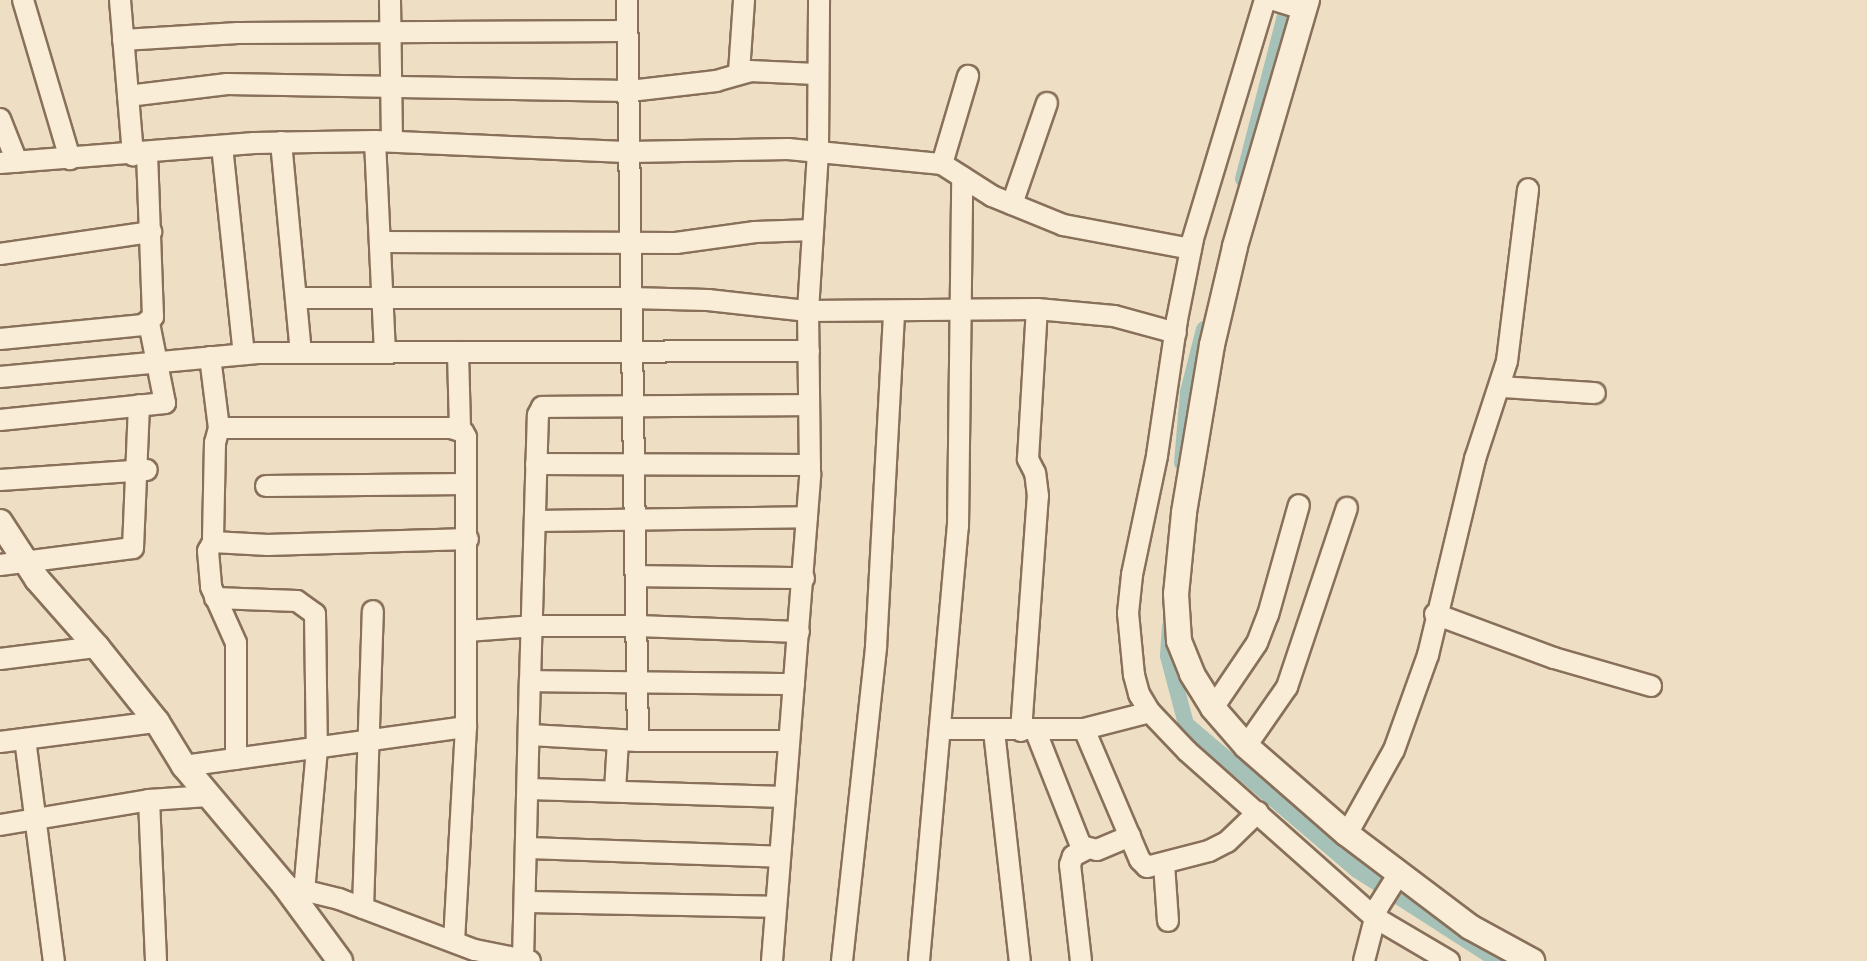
<!DOCTYPE html>
<html>
<head>
<meta charset="utf-8">
<style>
  body { margin:0 }
  #map { position:relative; width:1867px; height:961px; overflow:hidden; background:#eedfc4; font-family:"IBM Plex Serif",serif }
  div>[style] { position:absolute }
  .canal>* { height:16px; margin:-8px; padding:0 8px; transform-origin:8px; border-radius:8px; background:#a6c1b7 }
  .roads { filter:drop-shadow(2px 0 #88705a) drop-shadow(-2px 0 #88705a) drop-shadow(0 2px #88705a) drop-shadow(0 -2px #88705a) }
  .minor>* { height:20px; margin:-10px; padding:0 10px; transform-origin:10px; border-radius:10px; background:#f9edd7 }
  .tertiary>* { height:24px; margin:-12px; padding:0 12px; transform-origin:12px; border-radius:12px; background:#f9edd7 }
  span { translate:-50% -50%; white-space:nowrap; text-align:center; line-height:1.15; -webkit-text-stroke:5px #f5ead4; paint-order:stroke }
</style>
</head>
<body>
<div id="map">
  <div class="canal">
    <i style="left:1243px;top:179px;width:185px;rotate:-75.6deg"></i>
    <i style="left:1182px;top:463px;width:71px;rotate:-85.2deg"></i>
    <i style="left:1188px;top:392px;width:65px;rotate:-75.7deg"></i>
    <i style="left:1170px;top:626px;width:30px;rotate:94deg"></i>
    <i style="left:1168px;top:656px;width:70px;rotate:75.2deg"></i>
    <i style="left:1186px;top:724px;width:225px;rotate:40.5deg"></i>
    <i style="left:1357px;top:870px;width:169px;rotate:32.7deg"></i>
  </div>
  <div class="roads">
    <div class="minor">
      <i style="left:23px;top:0;width:166px;rotate:73.5deg"></i>
      <i style="left:120px;top:0;width:156px;rotate:85.2deg"></i>
      <i style="left:390px;top:0;width:141px;rotate:89.2deg"></i>
      <i style="left:627px;top:0;width:741px;rotate:89.15deg"></i>
      <i style="left:1265px;top:0;width:250px;rotate:106.8deg"></i>
      <i style="left:1193px;top:239px;width:83px;rotate:101.2deg"></i>
      <i style="left:1177px;top:320px;width:137px;rotate:98.4deg"></i>
      <i style="left:1157px;top:456px;width:122px;rotate:101.9deg"></i>
      <i style="left:1132px;top:575px;width:38px;rotate:96deg"></i>
      <i style="left:1128px;top:613px;width:62px;rotate:84.5deg"></i>
      <i style="left:1134px;top:675px;width:20px;rotate:75deg"></i>
      <i style="left:1139px;top:694px;width:21px;rotate:59deg"></i>
      <i style="left:1150px;top:712px;width:54px;rotate:46.5deg"></i>
      <i style="left:1187px;top:751px;width:250px;rotate:41.6deg"></i>
      <i style="left:1374px;top:917px;width:87px;rotate:30.4deg"></i>
      <i style="left:1274px;top:0;width:31px;rotate:17deg"></i>
      <i style="left:123px;top:40px;width:115px;rotate:-3.5deg"></i>
      <i style="left:238px;top:33px;width:389px;rotate:-0.3deg"></i>
      <i style="left:739px;top:72px;width:72px;rotate:-86deg"></i>
      <i style="left:128px;top:96px;width:100px;rotate:-6.9deg"></i>
      <i style="left:227px;top:84px;width:403px;rotate:1deg"></i>
      <i style="left:630px;top:91px;width:87px;rotate:-6.6deg"></i>
      <i style="left:716px;top:81px;width:35px;rotate:-16deg"></i>
      <i style="left:750px;top:71px;width:66px;rotate:2.6deg"></i>
      <i style="left:0;top:119px;width:46px;rotate:68.4deg"></i>
      <i style="left:375px;top:141px;width:211px;rotate:87.3deg"></i>
      <i style="left:281px;top:142px;width:212px;rotate:84.6deg"></i>
      <i style="left:222px;top:146px;width:209px;rotate:84deg"></i>
      <i style="left:0;top:163px;width:255px;rotate:-4.5deg"></i>
      <i style="left:254px;top:143px;width:121px;rotate:-0.9deg"></i>
      <i style="left:375px;top:141px;width:256px;rotate:2.5deg"></i>
      <i style="left:631px;top:152px;width:157px;rotate:-1.1deg"></i>
      <i style="left:788px;top:149px;width:155px;rotate:5.6deg"></i>
      <i style="left:942px;top:164px;width:59px;rotate:32.6deg"></i>
      <i style="left:992px;top:196px;width:77px;rotate:22.2deg"></i>
      <i style="left:1063px;top:225px;width:130px;rotate:10.6deg"></i>
      <i style="left:942px;top:164px;width:92px;rotate:-73.5deg"></i>
      <i style="left:1012px;top:204px;width:107px;rotate:-70.9deg"></i>
      <i style="left:380px;top:242px;width:296px;rotate:0.2deg"></i>
      <i style="left:676px;top:243px;width:80px;rotate:-7.9deg"></i>
      <i style="left:755px;top:232px;width:58px;rotate:-2deg"></i>
      <i style="left:0;top:254px;width:153px;rotate:-8.3deg"></i>
      <i style="left:296px;top:298px;width:334px"></i>
      <i style="left:630px;top:298px;width:78px;rotate:1.5deg"></i>
      <i style="left:708px;top:300px;width:101px;rotate:6.3deg"></i>
      <i style="left:808px;top:311px;width:229px;rotate:-0.5deg"></i>
      <i style="left:1037px;top:309px;width:77px;rotate:5.2deg"></i>
      <i style="left:1114px;top:316px;width:64px;rotate:15.3deg"></i>
      <i style="left:0;top:339px;width:144px;rotate:-5.6deg"></i>
      <i style="left:143px;top:325px;width:13px;rotate:-39deg"></i>
      <i style="left:153px;top:317px;width:163px;rotate:-92.1deg"></i>
      <i style="left:458px;top:352px;width:78px;rotate:88.5deg"></i>
      <i style="left:210px;top:357px;width:72px;rotate:82.8deg"></i>
      <i style="left:219px;top:428px;width:16px;rotate:105deg"></i>
      <i style="left:215px;top:443px;width:99px;rotate:91.2deg"></i>
      <i style="left:213px;top:542px;width:10px;rotate:119deg"></i>
      <i style="left:208px;top:551px;width:36px;rotate:85deg"></i>
      <i style="left:211px;top:587px;width:61px;rotate:65.9deg"></i>
      <i style="left:236px;top:643px;width:116px;rotate:90deg"></i>
      <i style="left:0;top:377px;width:259px;rotate:-5.3deg"></i>
      <i style="left:258px;top:353px;width:551px;rotate:-0.21deg"></i>
      <i style="left:1502px;top:387px;width:93px;rotate:3.7deg"></i>
      <i style="left:0;top:420px;width:166px;rotate:-5.9deg"></i>
      <i style="left:165px;top:403px;width:82px;rotate:-101.3deg"></i>
      <i style="left:219px;top:428px;width:232px"></i>
      <i style="left:451px;top:428px;width:13px;rotate:18deg"></i>
      <i style="left:463px;top:432px;width:6px;rotate:59deg"></i>
      <i style="left:466px;top:437px;width:290px;rotate:90deg"></i>
      <i style="left:466px;top:727px;width:214px;rotate:93.2deg"></i>
      <i style="left:536px;top:464px;width:274px;rotate:0.2deg"></i>
      <i style="left:0;top:480px;width:147px;rotate:-3.9deg"></i>
      <i style="left:266px;top:486px;width:200px;rotate:-0.6deg"></i>
      <i style="left:536px;top:521px;width:271px;rotate:-0.8deg"></i>
      <i style="left:213px;top:542px;width:55px;rotate:3.1deg"></i>
      <i style="left:268px;top:545px;width:200px;rotate:-1.7deg"></i>
      <i style="left:0;top:565px;width:134px;rotate:-7.3deg"></i>
      <i style="left:133px;top:548px;width:143px;rotate:-87.6deg"></i>
      <i style="left:636px;top:576px;width:168px;rotate:0.7deg"></i>
      <i style="left:215px;top:598px;width:82px;rotate:2.1deg"></i>
      <i style="left:297px;top:601px;width:22px;rotate:36deg"></i>
      <i style="left:315px;top:614px;width:135px;rotate:89.2deg"></i>
      <i style="left:317px;top:749px;width:143px;rotate:95.2deg"></i>
      <i style="left:1435px;top:614px;width:127px;rotate:20.3deg"></i>
      <i style="left:1554px;top:658px;width:101px;rotate:16.1deg"></i>
      <i style="left:467px;top:631px;width:68px;rotate:-4.2deg"></i>
      <i style="left:535px;top:626px;width:102px"></i>
      <i style="left:637px;top:626px;width:162px;rotate:2.1deg"></i>
      <i style="left:0;top:659px;width:98px;rotate:-7.1deg"></i>
      <i style="left:530px;top:681px;width:266px;rotate:-88.3deg"></i>
      <i style="left:538px;top:415px;width:9px;rotate:-63deg"></i>
      <i style="left:542px;top:407px;width:267px;rotate:-0.4deg"></i>
      <i style="left:1213px;top:708px;width:78px;rotate:-55.9deg"></i>
      <i style="left:1257px;top:643px;width:30px;rotate:-69deg"></i>
      <i style="left:1268px;top:615px;width:114px;rotate:-74.3deg"></i>
      <i style="left:940px;top:729px;width:144px"></i>
      <i style="left:1084px;top:729px;width:68px;rotate:-14.4deg"></i>
      <i style="left:1084px;top:729px;width:142px;rotate:66.9deg"></i>
      <i style="left:1140px;top:860px;width:10px;rotate:45deg"></i>
      <i style="left:1147px;top:867px;width:64px;rotate:-14.5deg"></i>
      <i style="left:1209px;top:851px;width:20px;rotate:-27deg"></i>
      <i style="left:1227px;top:842px;width:43px;rotate:-44.1deg"></i>
      <i style="left:994px;top:731px;width:231px;rotate:83.6deg"></i>
      <i style="left:1021px;top:731px;width:236px;rotate:-85.9deg"></i>
      <i style="left:1038px;top:496px;width:23px;rotate:-97deg"></i>
      <i style="left:1035px;top:473px;width:16px;rotate:-117deg"></i>
      <i style="left:1028px;top:459px;width:150px;rotate:-86.6deg"></i>
      <i style="left:1036px;top:732px;width:123px;rotate:68.5deg"></i>
      <i style="left:1081px;top:846px;width:16px;rotate:14deg"></i>
      <i style="left:1097px;top:850px;width:36px;rotate:-23deg"></i>
      <i style="left:530px;top:735px;width:108px;rotate:3.2deg"></i>
      <i style="left:638px;top:741px;width:151px"></i>
      <i style="left:25px;top:739px;width:224px;rotate:82.6deg"></i>
      <i style="left:0;top:742px;width:158px;rotate:-7.3deg"></i>
      <i style="left:1246px;top:746px;width:72px;rotate:-55.2deg"></i>
      <i style="left:1287px;top:687px;width:189px;rotate:-71.5deg"></i>
      <i style="left:184px;top:766px;width:285px;rotate:-7.9deg"></i>
      <i style="left:529px;top:789px;width:255px;rotate:1.8deg"></i>
      <i style="left:615px;top:791px;width:51px;rotate:-86.6deg"></i>
      <i style="left:149px;top:800px;width:161px;rotate:87.5deg"></i>
      <i style="left:0;top:825px;width:151px;rotate:-9.5deg"></i>
      <i style="left:149px;top:800px;width:59px;rotate:-3.9deg"></i>
      <i style="left:1347px;top:834px;width:96px;rotate:-60.8deg"></i>
      <i style="left:1394px;top:750px;width:101px;rotate:-70.3deg"></i>
      <i style="left:1428px;top:655px;width:202px;rotate:-76.5deg"></i>
      <i style="left:1475px;top:459px;width:103px;rotate:-71.9deg"></i>
      <i style="left:1507px;top:361px;width:173px;rotate:-83deg"></i>
      <i style="left:528px;top:848px;width:252px;rotate:2deg"></i>
      <i style="left:1164px;top:864px;width:57px;rotate:86deg"></i>
      <i style="left:294px;top:888px;width:46px;rotate:13.7deg"></i>
      <i style="left:339px;top:899px;width:145px;rotate:20.6deg"></i>
      <i style="left:475px;top:950px;width:56px;rotate:11.3deg"></i>
      <i style="left:526px;top:902px;width:250px;rotate:1.1deg"></i>
      <i style="left:363px;top:908px;width:297px;rotate:-88.1deg"></i>
      <i style="left:523px;top:960px;width:279px;rotate:-88.6deg"></i>
      <i style="left:530px;top:681px;width:264px;rotate:0.7deg"></i>
      <i style="left:772px;top:961px;width:489px;rotate:-85.5deg"></i>
      <i style="left:810px;top:473px;width:162px;rotate:-90.7deg"></i>
      <i style="left:808px;top:311px;width:160px;rotate:-86.4deg"></i>
      <i style="left:818px;top:151px;width:151px;rotate:-89.6deg"></i>
      <i style="left:842px;top:961px;width:316px;rotate:-83.8deg"></i>
      <i style="left:876px;top:647px;width:335px;rotate:-86.9deg"></i>
      <i style="left:919px;top:961px;width:436px;rotate:-84.9deg"></i>
      <i style="left:958px;top:527px;width:350px;rotate:-89.3deg"></i>
      <i style="left:1081px;top:961px;width:97px;rotate:-96.5deg"></i>
      <i style="left:1070px;top:865px;width:9px;rotate:-72deg"></i>
      <i style="left:1073px;top:856px;width:13px;rotate:-27deg"></i>
      <i style="left:1364px;top:961px;width:56px;rotate:-75.5deg"></i>
      <i style="left:1378px;top:907px;width:40px;rotate:-58deg"></i>
    </div>
    <div class="tertiary">
      <i style="left:1307px;top:0;width:257px;rotate:106.3deg"></i>
      <i style="left:1235px;top:247px;width:101px;rotate:103.2deg"></i>
      <i style="left:1212px;top:345px;width:170px;rotate:99.5deg"></i>
      <i style="left:1184px;top:513px;width:81px;rotate:95.6deg"></i>
      <i style="left:1176px;top:594px;width:47px;rotate:86.3deg"></i>
      <i style="left:1179px;top:641px;width:35px;rotate:68deg"></i>
      <i style="left:1192px;top:674px;width:40px;rotate:58deg"></i>
      <i style="left:1213px;top:708px;width:50px;rotate:49deg"></i>
      <i style="left:1246px;top:746px;width:134px;rotate:41.1deg"></i>
      <i style="left:1347px;top:834px;width:154px;rotate:37.1deg"></i>
      <i style="left:1470px;top:927px;width:71px;rotate:28.7deg"></i>
      <i style="left:0;top:522px;width:68px;rotate:57deg"></i>
      <i style="left:37px;top:579px;width:91px;rotate:48.6deg"></i>
      <i style="left:97px;top:647px;width:96px;rotate:51.3deg"></i>
      <i style="left:157px;top:722px;width:52px;rotate:58.5deg"></i>
      <i style="left:184px;top:766px;width:157px;rotate:49.9deg"></i>
      <i style="left:285px;top:886px;width:93px;rotate:53.7deg"></i>
    </div>
  </div>
</div>
</body>
</html>
